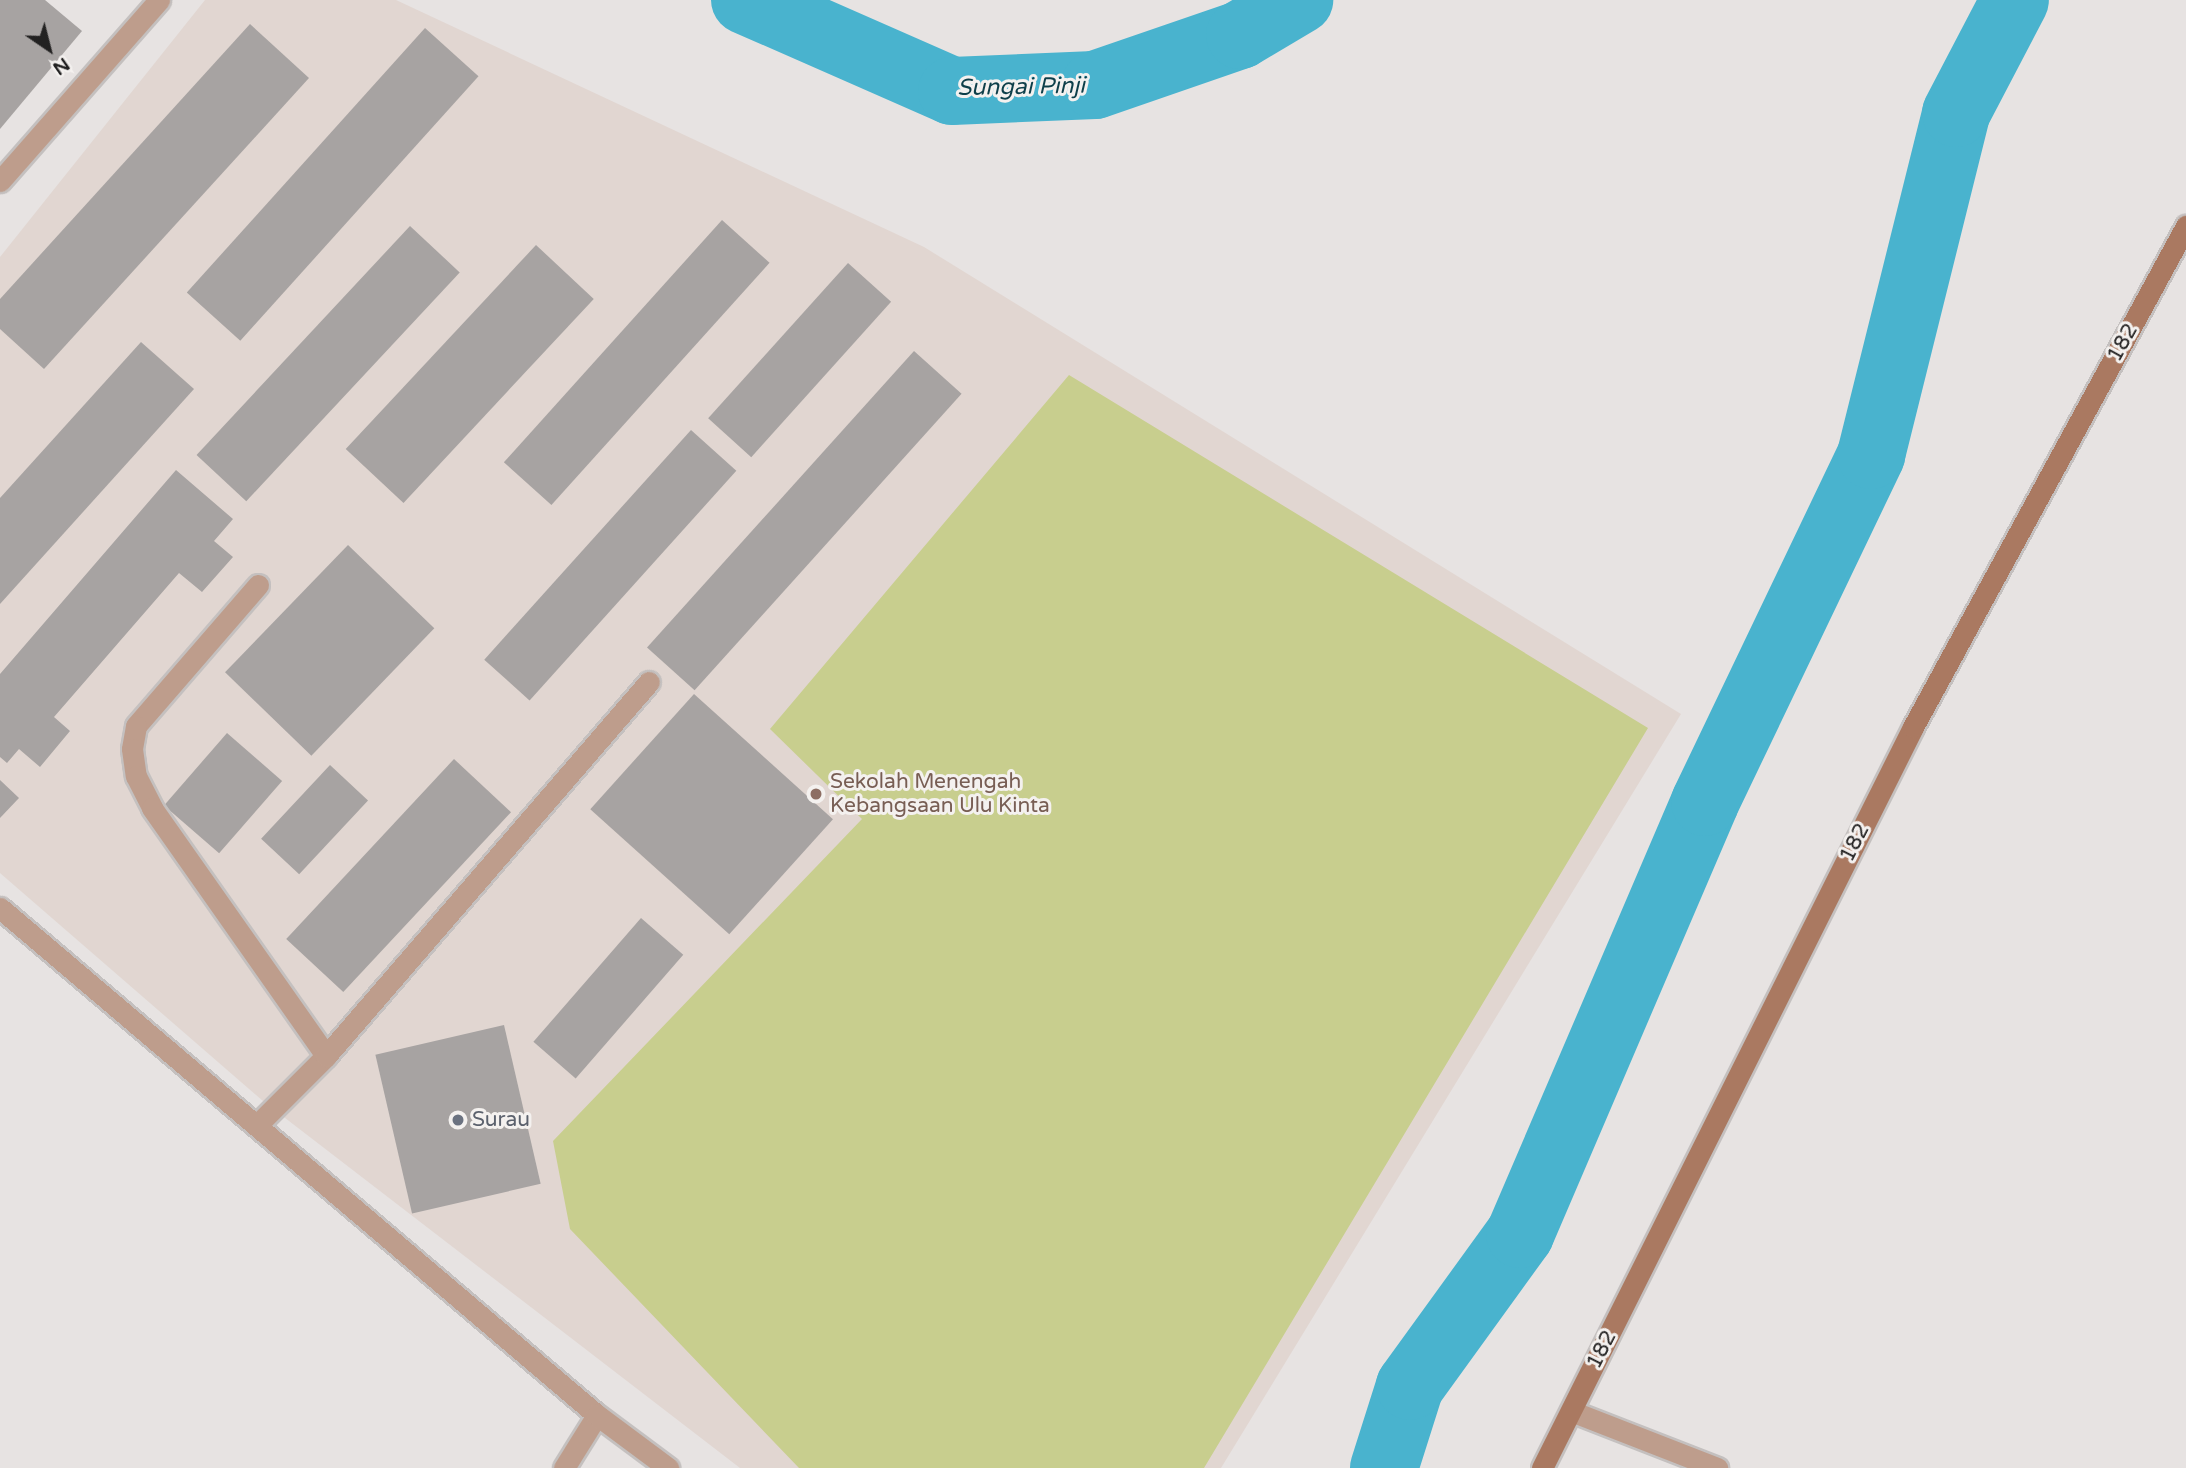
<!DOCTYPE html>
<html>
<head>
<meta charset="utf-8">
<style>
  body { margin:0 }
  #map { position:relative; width:2186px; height:1468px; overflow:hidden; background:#e7e3e2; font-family:"Varela Round",sans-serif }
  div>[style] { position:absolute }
  .built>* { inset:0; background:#e1d6d1 }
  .green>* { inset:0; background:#c8ce8e }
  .river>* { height:68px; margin:-34px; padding:0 34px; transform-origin:34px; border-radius:34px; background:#49b3ce }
  .building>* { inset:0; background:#a7a3a2; transform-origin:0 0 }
  .roads { filter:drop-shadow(2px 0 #c4c0bf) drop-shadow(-2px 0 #c4c0bf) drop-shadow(0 2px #c4c0bf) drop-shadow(0 -2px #c4c0bf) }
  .lane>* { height:21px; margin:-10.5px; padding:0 10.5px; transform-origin:10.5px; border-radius:10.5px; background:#be9d8c }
  .street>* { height:21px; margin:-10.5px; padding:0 10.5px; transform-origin:10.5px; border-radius:10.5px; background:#be9d8c }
  .secondary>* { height:21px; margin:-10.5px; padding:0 10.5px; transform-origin:10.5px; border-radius:10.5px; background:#aa7961 }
  .dots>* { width:19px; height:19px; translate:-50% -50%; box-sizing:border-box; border:4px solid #f4f1ef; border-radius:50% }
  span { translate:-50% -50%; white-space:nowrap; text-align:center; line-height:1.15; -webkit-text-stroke:6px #f4f1ef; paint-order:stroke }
  .street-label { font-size:21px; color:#222121 }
  .education-label { font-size:21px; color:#785e54 }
  .left { translate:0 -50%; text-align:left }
  .worship-label { font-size:21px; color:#5b616d }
  .water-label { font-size:23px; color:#0e3f4a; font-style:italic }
  .north { position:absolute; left:14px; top:14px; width:70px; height:70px; -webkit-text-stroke:5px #f4f1ef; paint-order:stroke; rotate:145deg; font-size:19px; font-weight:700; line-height:28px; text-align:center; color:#222121 }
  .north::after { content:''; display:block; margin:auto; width:24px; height:32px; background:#222121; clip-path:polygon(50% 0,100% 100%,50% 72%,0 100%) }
</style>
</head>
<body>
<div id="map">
  <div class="built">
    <i style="clip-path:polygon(205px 0,396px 0,924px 247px,1681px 714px,1221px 1468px,740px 1468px,263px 1101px,0 873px,0 257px)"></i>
  </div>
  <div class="green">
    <i style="clip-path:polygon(1069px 375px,1648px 728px,1204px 1468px,799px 1468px,570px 1229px,553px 1141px,862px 819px,770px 729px)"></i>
  </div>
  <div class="river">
    <i style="left:745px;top:0;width:226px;rotate:23.7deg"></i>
    <i style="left:952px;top:91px;width:143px;rotate:-2.4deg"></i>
    <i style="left:1095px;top:85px;width:153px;rotate:-19deg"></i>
    <i style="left:1240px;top:35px;width:69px;rotate:-30.7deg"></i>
    <i style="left:1384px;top:1468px;width:86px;rotate:-72.4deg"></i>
    <i style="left:1410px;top:1386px;width:188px;rotate:-54.1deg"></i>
    <i style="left:1520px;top:1234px;width:470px;rotate:-66.8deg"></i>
    <i style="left:1705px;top:802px;width:385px;rotate:-64.4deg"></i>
    <i style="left:1871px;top:455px;width:352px;rotate:-76deg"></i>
    <i style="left:1956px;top:113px;width:127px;rotate:-62.4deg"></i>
  </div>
  <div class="building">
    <i style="clip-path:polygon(0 0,45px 0,82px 31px,0 129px)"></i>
    <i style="clip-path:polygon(250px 24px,309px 78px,44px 369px,0 329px,0 299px)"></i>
    <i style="left:425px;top:28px;width:72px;height:356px;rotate:42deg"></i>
    <i style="left:722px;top:220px;width:64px;height:326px;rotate:42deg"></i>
    <i style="left:410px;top:226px;width:68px;height:313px;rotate:43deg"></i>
    <i style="left:536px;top:245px;width:79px;height:279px;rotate:43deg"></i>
    <i style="left:848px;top:263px;width:58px;height:209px;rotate:42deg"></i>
    <i style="clip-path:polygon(141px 342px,194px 389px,0 604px,0 498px)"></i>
    <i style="left:914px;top:351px;width:64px;height:399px;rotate:42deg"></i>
    <i style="left:691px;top:430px;width:61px;height:309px;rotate:42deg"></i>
    <i style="clip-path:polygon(176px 470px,233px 519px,214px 541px,233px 557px,202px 592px,179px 573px,54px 717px,70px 731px,40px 767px,19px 749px,7px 763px,0 757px,0 674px)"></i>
    <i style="left:348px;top:545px;width:120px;height:177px;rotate:44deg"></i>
    <i style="left:694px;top:694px;width:187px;height:155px;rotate:42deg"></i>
    <i style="left:227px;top:733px;width:73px;height:96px;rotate:41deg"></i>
    <i style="left:454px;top:759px;width:78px;height:246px;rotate:43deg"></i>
    <i style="left:330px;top:765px;width:52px;height:101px;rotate:43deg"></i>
    <i style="clip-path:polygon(0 780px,19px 798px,0 818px)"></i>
    <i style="left:641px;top:918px;width:56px;height:164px;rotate:41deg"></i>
    <i style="left:504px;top:1025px;width:163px;height:132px;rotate:77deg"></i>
  </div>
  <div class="roads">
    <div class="lane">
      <i style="left:258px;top:585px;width:186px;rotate:130.9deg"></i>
      <i style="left:136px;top:726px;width:23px;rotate:100deg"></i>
      <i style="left:132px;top:749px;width:27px;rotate:82deg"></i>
      <i style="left:136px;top:776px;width:36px;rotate:63deg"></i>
      <i style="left:152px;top:808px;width:303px;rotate:54.9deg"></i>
      <i style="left:257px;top:1125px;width:98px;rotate:-45deg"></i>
      <i style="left:326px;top:1056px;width:494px;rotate:-49.2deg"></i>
      <i style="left:564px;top:1468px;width:62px;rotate:-58.1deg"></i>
    </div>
    <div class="street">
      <i style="left:0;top:181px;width:241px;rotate:-48.7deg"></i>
      <i style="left:0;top:908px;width:783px;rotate:40.34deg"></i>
      <i style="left:597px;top:1415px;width:89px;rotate:36.7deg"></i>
      <i style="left:1571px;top:1411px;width:157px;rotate:21.3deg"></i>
    </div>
    <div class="secondary">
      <i style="left:1542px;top:1468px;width:829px;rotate:-63.4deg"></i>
      <i style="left:1913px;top:727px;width:571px;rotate:-61.41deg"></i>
    </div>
  </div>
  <div class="dots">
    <i style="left:816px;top:794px;background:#8d6e63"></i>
    <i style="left:458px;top:1120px;background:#6b7280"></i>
  </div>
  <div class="street-label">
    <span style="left:2123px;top:343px;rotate:-61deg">182</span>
    <span style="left:1855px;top:843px;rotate:-63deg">182</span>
    <span style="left:1602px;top:1350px;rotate:-63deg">182</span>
  </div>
  <div class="education-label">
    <span class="left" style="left:830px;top:794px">Sekolah Menengah<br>Kebangsaan Ulu Kinta</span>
  </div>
  <div class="worship-label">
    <span class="left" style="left:472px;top:1120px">Surau</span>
  </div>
  <div class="water-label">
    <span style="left:1021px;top:87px;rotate:-1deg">Sungai Pinji</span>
  </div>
  <div class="north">N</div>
</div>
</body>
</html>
